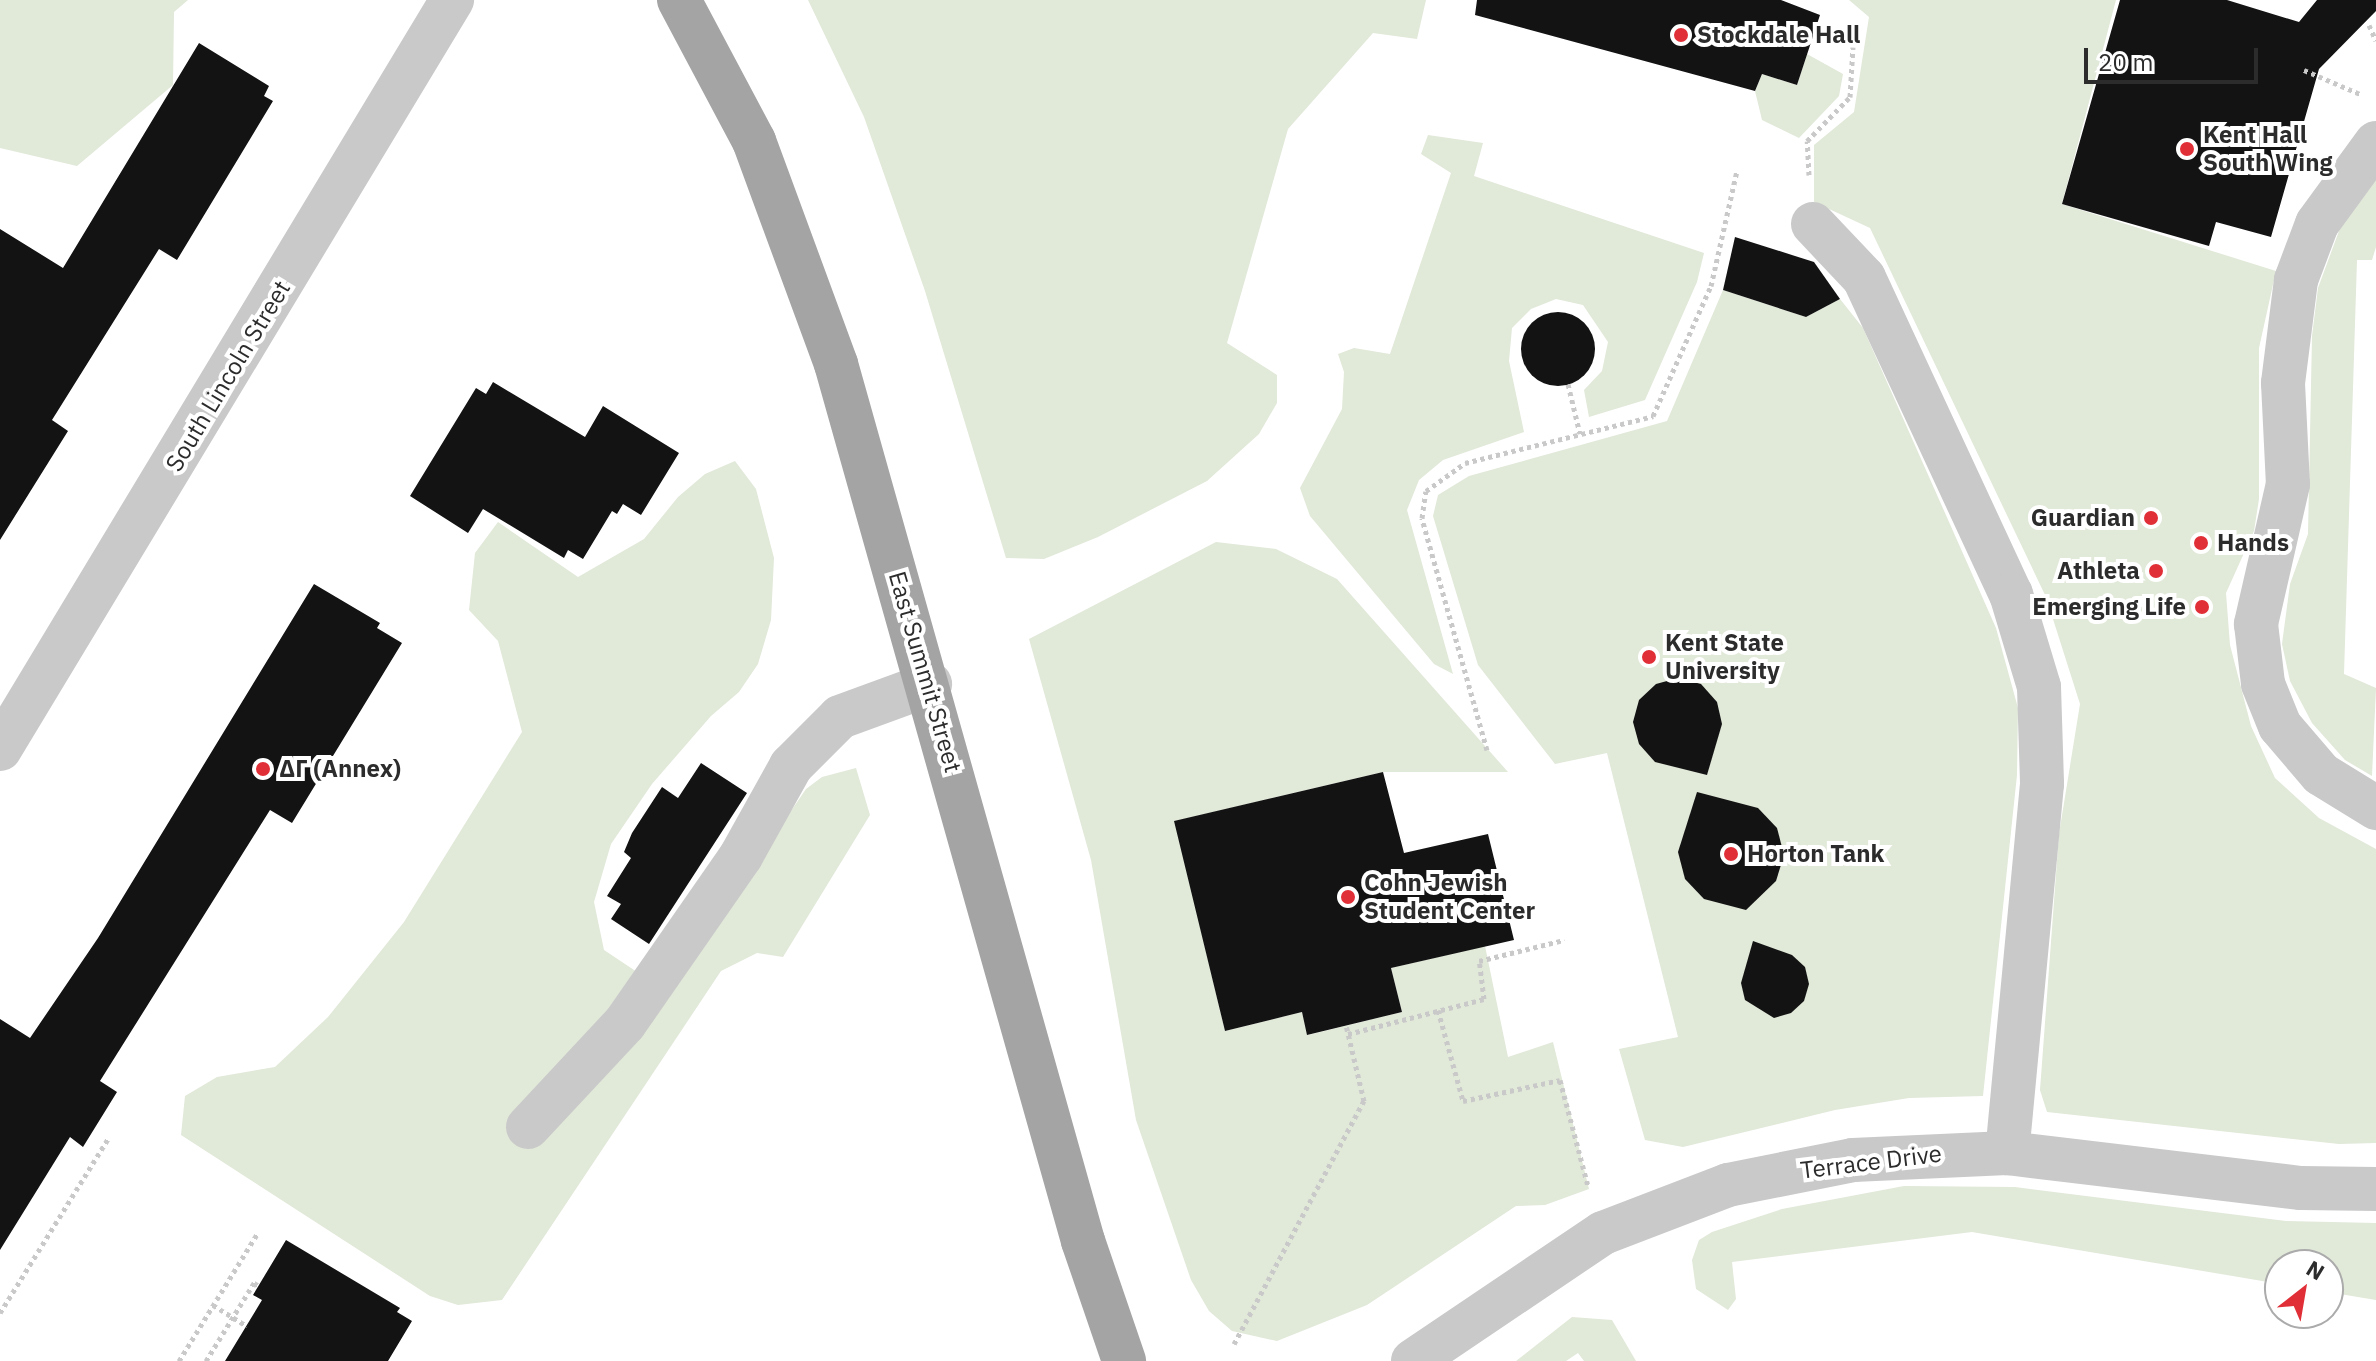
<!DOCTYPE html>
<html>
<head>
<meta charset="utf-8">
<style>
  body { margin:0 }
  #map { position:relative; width:2376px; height:1361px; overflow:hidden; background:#fff; font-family:"IBM Plex Sans",sans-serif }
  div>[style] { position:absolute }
  .green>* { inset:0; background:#e1e9d9 }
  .building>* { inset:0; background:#131313 }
  .round { border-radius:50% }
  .path>* { height:5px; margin-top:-2.5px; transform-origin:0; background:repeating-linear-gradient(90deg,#c9c9c9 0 4px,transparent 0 8px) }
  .minor>* { height:44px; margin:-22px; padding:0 22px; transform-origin:22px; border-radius:22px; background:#c9c9c9 }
  .major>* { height:44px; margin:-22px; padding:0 22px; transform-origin:22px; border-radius:22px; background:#a4a4a4 }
  .dots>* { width:22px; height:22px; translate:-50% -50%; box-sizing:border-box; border:4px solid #fff; border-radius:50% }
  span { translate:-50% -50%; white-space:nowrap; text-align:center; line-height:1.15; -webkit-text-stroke:8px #fff; paint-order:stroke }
  .poi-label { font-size:24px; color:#2c2c2c; font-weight:700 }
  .left { translate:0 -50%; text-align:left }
  .right { translate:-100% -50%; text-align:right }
  .street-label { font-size:24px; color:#2c2c2c }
  .north { position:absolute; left:2264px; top:1249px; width:80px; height:80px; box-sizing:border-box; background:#fff; border:2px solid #ababab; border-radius:50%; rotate:31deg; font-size:22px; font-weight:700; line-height:32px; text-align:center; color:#2c2c2c }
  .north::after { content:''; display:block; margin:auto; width:28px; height:36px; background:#e12f38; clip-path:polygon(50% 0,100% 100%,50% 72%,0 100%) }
  .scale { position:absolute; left:2084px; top:48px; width:174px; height:36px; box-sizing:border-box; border:4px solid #2c2c2c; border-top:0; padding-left:10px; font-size:24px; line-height:28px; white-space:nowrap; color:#2c2c2c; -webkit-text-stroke:6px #fff; paint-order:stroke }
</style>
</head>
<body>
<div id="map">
  <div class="green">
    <i style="clip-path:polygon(0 0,188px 0,174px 12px,173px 85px,77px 166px,0 148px)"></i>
    <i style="clip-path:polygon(808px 0,1426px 0,1417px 39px,1373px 33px,1288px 129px,1227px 343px,1277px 375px,1277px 403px,1259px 434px,1207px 481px,1098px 537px,1044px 559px,1006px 558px,925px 291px,864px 117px)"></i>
    <i style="clip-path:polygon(1849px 0,2116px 0,2062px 204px,2276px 271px,2259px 348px,2259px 499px,2254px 531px,2226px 593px,2230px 645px,2251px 726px,2275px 778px,2319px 818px,2376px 849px,2376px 1143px,2339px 1144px,2047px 1112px,2040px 1090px,2059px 834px,2080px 704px,2046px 597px,1870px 228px,1814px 202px,1814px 145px,1854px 112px,1869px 17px)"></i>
    <i style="clip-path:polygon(1807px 54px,1843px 74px,1839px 96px,1799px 138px,1762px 120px,1755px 91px,1762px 74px,1797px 85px)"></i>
    <i style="clip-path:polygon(1428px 135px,1483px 143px,1474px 176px,1704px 253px,1697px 282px,1645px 400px,1589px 417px,1584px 390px,1602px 371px,1608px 342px,1583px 305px,1556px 299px,1531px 309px,1512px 328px,1509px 361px,1524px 432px,1443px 460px,1419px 480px,1407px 510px,1453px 674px,1434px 664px,1310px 516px,1300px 488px,1342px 409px,1344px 372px,1338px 354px,1354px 348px,1390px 354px,1451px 173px,1421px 154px)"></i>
    <i style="clip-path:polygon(2376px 175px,2376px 247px,2372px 260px,2357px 260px,2344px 674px,2376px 688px,2372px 776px,2345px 760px,2312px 723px,2290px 681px,2282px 644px,2290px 584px,2308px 534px,2312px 336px,2318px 288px,2346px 212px)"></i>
    <i style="clip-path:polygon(1723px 290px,1806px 317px,1840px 299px,1863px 328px,1996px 628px,2018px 708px,2017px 775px,1983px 1096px,1909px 1098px,1835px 1110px,1683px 1147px,1645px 1140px,1619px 1049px,1678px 1037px,1607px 753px,1555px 764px,1478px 665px,1433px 516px,1438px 495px,1469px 476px,1667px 421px)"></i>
    <i style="clip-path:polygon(735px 461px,756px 489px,774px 558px,771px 620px,758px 664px,739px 692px,711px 716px,652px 784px,611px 844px,594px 902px,604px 950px,667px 992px,806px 789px,822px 777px,856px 768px,870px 815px,783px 957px,757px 953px,721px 971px,502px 1300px,458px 1305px,430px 1296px,181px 1135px,185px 1096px,217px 1077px,275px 1067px,328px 1017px,404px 922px,522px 732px,498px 641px,469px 610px,475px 553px,498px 522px,578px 577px,644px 539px,678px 497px,705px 474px)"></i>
    <i style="clip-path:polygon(1216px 542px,1276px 549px,1337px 579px,1508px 772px,1383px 772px,1175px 821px,1225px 1031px,1302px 1012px,1308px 1035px,1402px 1012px,1391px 968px,1485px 946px,1508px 1057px,1553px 1042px,1589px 1189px,1545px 1205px,1516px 1206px,1367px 1305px,1277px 1341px,1232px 1331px,1209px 1311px,1191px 1280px,1136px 1120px,1091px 860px,1029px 639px)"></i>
    <i style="clip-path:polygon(1904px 1186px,2015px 1187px,2286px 1221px,2376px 1223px,2376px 1300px,2328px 1292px,2328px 1265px,2280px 1265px,2280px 1284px,1972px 1232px,1732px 1262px,1736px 1299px,1728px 1310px,1696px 1289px,1692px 1260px,1699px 1240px,1712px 1232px,1782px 1209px)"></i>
    <i style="clip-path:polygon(1572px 1317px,1612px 1320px,1636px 1361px,1584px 1361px,1578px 1353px,1566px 1361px,1516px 1361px)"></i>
  </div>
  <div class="building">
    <i style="clip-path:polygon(1477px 0,1781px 0,1820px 15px,1797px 85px,1762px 74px,1755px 91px,1475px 15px)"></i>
    <i style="clip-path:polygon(2120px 0,2227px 0,2299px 22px,2317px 0,2376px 0,2376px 11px,2319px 69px,2271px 237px,2216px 222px,2209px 246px,2062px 204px)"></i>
    <i style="clip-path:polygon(199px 43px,269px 86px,264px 96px,273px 101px,177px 260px,159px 249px,52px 420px,68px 431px,0 540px,0 229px,63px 268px)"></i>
    <i style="clip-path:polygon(1735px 237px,1814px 262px,1840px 299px,1806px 317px,1723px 290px)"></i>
    <i class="round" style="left:1521px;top:312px;width:74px;height:74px"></i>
    <i style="clip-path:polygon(493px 382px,585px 437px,603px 406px,679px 453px,641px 515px,623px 504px,617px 514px,612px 511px,583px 559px,568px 550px,564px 558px,483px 509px,468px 533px,410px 496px,476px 388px,486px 394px)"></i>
    <i style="clip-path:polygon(314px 584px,380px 623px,377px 628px,402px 643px,292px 823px,270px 810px,100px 1081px,117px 1092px,83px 1147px,70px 1137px,0 1250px,0 1019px,30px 1038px,98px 938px)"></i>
    <i style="clip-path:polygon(1678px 678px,1701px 684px,1717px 702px,1722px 724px,1707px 775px,1655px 762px,1639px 744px,1633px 722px,1639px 700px,1656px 684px)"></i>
    <i style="clip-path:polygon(701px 763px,747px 793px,649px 944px,611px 919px,621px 904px,607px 896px,631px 858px,624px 852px,632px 833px,662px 787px,678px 798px)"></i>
    <i style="clip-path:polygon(1383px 772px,1404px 853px,1488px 834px,1514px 940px,1391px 968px,1402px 1012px,1307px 1035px,1302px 1012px,1225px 1031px,1174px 821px)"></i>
    <i style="clip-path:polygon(1697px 792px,1758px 808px,1777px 828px,1784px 855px,1776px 881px,1746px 910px,1704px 899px,1685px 879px,1678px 852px)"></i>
    <i style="clip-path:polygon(1753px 941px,1792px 955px,1805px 967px,1809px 984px,1804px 1001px,1791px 1013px,1774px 1018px,1745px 1000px,1741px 983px)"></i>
    <i style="clip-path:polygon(286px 1240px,400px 1308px,397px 1312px,412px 1321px,388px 1361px,225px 1361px,262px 1300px,253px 1295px)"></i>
  </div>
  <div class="path">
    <i style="left:2369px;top:25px;width:17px;rotate:66deg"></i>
    <i style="left:2304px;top:70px;width:61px;rotate:23.2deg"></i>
    <i style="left:1809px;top:175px;width:34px;rotate:-93deg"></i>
    <i style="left:1807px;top:141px;width:62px;rotate:-45.7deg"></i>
    <i style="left:1850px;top:97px;width:50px;rotate:-86.6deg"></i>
    <i style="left:1568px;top:384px;width:51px;rotate:76.5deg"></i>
    <i style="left:1487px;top:750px;width:241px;rotate:-105.7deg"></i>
    <i style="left:1422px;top:518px;width:27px;rotate:-82deg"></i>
    <i style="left:1426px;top:491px;width:48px;rotate:-35.7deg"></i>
    <i style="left:1465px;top:463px;width:194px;rotate:-14deg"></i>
    <i style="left:1653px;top:416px;width:142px;rotate:-66deg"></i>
    <i style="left:1711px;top:286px;width:118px;rotate:-77.3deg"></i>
    <i style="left:1438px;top:1010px;width:94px;rotate:74.6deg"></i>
    <i style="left:1463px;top:1101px;width:99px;rotate:-12.2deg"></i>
    <i style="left:1560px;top:1080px;width:110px;rotate:75.2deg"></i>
    <i style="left:1348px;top:1034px;width:140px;rotate:-14.4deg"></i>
    <i style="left:1484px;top:999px;width:38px;rotate:-97deg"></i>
    <i style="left:1479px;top:961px;width:88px;rotate:-13.9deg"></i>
    <i style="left:213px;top:1305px;width:40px;rotate:32deg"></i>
    <i style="left:0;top:1313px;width:207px;rotate:-58.2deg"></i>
    <i style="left:1234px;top:1344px;width:276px;rotate:-61.9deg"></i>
    <i style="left:1364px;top:1101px;width:78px;rotate:-103.3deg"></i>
    <i style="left:179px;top:1361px;width:149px;rotate:-58.4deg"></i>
    <i style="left:206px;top:1361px;width:92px;rotate:-58.4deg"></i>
    <i style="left:254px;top:1283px;width:6px;rotate:31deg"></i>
  </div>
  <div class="minor">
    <i style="left:2376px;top:143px;width:100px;rotate:126.1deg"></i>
    <i style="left:2317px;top:224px;width:60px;rotate:110.6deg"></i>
    <i style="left:2296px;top:280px;width:104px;rotate:97.2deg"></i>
    <i style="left:2283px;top:383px;width:101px;rotate:87.2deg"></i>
    <i style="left:2288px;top:484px;width:144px;rotate:102.9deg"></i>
    <i style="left:2256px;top:624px;width:60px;rotate:83.3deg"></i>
    <i style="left:2263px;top:684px;width:45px;rotate:68deg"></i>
    <i style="left:2280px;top:726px;width:63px;rotate:49.5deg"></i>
    <i style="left:2321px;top:774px;width:65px;rotate:31.7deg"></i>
    <i style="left:1813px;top:224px;width:74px;rotate:46.6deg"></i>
    <i style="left:1864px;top:278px;width:349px;rotate:65.1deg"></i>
    <i style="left:2011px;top:594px;width:97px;rotate:73.2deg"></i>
    <i style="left:2039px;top:687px;width:97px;rotate:88.2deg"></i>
    <i style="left:2042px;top:784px;width:371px;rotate:95.4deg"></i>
    <i style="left:0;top:749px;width:875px;rotate:-58.89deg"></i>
    <i style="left:528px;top:1127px;width:142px;rotate:-47deg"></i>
    <i style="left:625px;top:1023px;width:203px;rotate:-55.2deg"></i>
    <i style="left:741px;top:856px;width:103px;rotate:-60.9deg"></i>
    <i style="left:791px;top:766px;width:69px;rotate:-45deg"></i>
    <i style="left:840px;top:717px;width:96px;rotate:-20.1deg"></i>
    <i style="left:1413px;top:1361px;width:229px;rotate:-34deg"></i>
    <i style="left:1603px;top:1233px;width:134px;rotate:-21deg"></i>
    <i style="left:1728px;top:1185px;width:127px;rotate:-11.3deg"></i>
    <i style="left:1853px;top:1160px;width:154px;rotate:-2.6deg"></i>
    <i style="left:2007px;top:1153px;width:296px;rotate:6.8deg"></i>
    <i style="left:2301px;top:1188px;width:75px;rotate:0.8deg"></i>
  </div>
  <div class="major">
    <i style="left:679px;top:0;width:160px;rotate:62deg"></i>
    <i style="left:754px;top:141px;width:238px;rotate:69.8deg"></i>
    <i style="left:836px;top:364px;width:911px;rotate:74.27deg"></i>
    <i style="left:1083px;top:1241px;width:127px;rotate:71.1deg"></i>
  </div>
  <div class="dots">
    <i style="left:1681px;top:35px;background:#e12f38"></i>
    <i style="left:2187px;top:149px;background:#e12f38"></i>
    <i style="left:2151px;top:518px;background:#e12f38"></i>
    <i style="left:2201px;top:543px;background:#e12f38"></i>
    <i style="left:2156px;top:571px;background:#e12f38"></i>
    <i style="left:2202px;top:607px;background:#e12f38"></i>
    <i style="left:1649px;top:657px;background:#e12f38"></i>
    <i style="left:263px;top:769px;background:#e12f38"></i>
    <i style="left:1731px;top:854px;background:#e12f38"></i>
    <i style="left:1348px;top:897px;background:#e12f38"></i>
  </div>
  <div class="poi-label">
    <span class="left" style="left:1697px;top:35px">Stockdale Hall</span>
    <span class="left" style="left:2203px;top:149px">Kent Hall<br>South Wing</span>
    <span class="right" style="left:2135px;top:518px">Guardian</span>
    <span class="left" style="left:2217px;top:543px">Hands</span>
    <span class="right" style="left:2140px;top:571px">Athleta</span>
    <span class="right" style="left:2186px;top:607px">Emerging Life</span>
    <span class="left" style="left:1665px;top:657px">Kent State<br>University</span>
    <span class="left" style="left:279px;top:769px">ΔΓ (Annex)</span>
    <span class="left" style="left:1747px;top:854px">Horton Tank</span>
    <span class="left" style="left:1364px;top:897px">Cohn Jewish<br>Student Center</span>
  </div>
  <div class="street-label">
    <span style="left:228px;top:376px;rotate:-59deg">South Lincoln Street</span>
    <span style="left:925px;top:672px;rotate:74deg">East Summit Street</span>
    <span style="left:1871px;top:1162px;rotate:-7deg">Terrace Drive</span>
  </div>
  <div class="north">N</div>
  <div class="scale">20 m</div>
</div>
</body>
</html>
